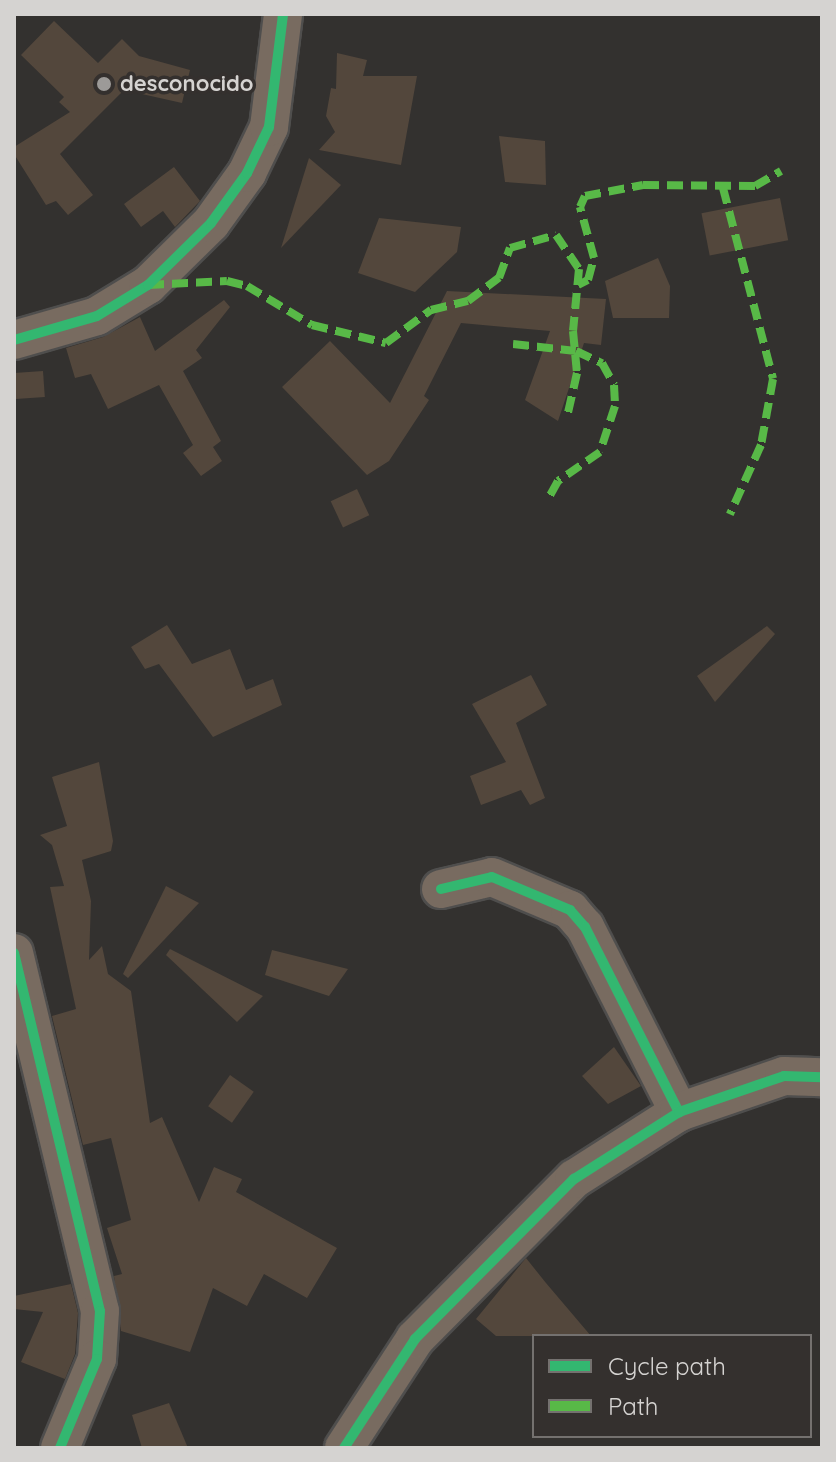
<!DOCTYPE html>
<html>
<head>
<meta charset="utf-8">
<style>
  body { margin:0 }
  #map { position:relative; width:836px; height:1462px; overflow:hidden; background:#33312f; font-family:Quicksand,sans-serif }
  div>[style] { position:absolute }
  .building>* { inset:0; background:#53473c; transform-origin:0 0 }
  .roads { filter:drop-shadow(2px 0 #4f4e4d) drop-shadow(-2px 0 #4f4e4d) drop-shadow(0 2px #4f4e4d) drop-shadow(0 -2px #4f4e4d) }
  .minor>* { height:38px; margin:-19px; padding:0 19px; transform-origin:19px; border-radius:19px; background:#786b60 }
  .quiet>* { height:8px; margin-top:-4px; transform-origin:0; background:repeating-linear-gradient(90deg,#58b947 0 16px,transparent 0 24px) }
  .cycleway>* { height:10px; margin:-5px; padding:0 5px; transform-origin:5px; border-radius:5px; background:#33b770 }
  .dots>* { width:22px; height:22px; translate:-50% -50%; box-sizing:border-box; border:4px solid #34302e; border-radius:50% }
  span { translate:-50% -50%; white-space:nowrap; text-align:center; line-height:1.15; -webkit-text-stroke:7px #34302e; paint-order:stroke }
  .poi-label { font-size:22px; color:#d5d3d1; font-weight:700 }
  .left { translate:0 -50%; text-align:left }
  .frame { position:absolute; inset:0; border:16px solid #d5d3d1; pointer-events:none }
  .legend { position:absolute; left:532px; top:1334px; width:280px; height:104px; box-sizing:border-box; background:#34302e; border:2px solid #74716f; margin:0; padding:10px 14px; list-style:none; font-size:24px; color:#d5d3d1 }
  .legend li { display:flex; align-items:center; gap:16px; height:40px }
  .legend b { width:40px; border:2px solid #74716f }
</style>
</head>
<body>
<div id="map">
  <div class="building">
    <i style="clip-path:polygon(54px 21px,98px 63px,122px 39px,139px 56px,190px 70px,182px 103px,124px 90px,60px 154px,93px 195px,68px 215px,56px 201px,46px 205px,14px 154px,14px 147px,70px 112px,59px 102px,64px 97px,21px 55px)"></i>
    <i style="clip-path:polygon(337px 53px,367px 60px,363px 76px,417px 76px,401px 165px,319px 150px,335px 132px,326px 116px,331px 88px,336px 89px)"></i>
    <i style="clip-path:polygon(499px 136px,545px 141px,546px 185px,505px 182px)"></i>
    <i style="clip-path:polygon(309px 158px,341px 185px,281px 248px)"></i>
    <i style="clip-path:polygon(174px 167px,200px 201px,175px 227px,163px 211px,141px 227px,124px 204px)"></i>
    <i style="left:780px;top:198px;width:43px;height:80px;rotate:79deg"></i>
    <i style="clip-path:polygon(379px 218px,461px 227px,457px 252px,415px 292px,358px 273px)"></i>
    <i style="clip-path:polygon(658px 258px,670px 286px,669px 318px,613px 318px,605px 281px)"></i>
    <i style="clip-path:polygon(447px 291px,606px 299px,601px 345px,584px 343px,558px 421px,525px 400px,550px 331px,461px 323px,424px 396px,429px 400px,389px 461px,367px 475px,282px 387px,330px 341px,390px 403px)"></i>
    <i style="clip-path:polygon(224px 300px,230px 307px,196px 350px,202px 358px,183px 371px,221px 441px,213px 447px,222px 461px,201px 476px,183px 453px,193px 445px,159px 385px,108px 409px,91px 374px,75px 378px,66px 348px,103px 337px,140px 317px,155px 351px)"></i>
    <i style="left:43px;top:371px;width:26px;height:29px;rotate:86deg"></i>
    <i style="left:357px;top:489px;width:29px;height:29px;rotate:65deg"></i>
    <i style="clip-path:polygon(167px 625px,192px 664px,230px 649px,246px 690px,273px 679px,282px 705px,213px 737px,159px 664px,145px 669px,131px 647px)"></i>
    <i style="clip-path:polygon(767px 626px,775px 634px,715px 702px,697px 676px)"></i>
    <i style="clip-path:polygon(531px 675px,547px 705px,516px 723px,545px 798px,530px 805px,521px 790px,481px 805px,470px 776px,506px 762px,472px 704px)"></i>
    <i style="clip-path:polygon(99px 762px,113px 841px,111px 851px,82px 860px,91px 901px,89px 960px,102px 946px,108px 974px,131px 991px,150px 1123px,162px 1117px,199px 1202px,214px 1167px,242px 1179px,236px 1192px,337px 1248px,307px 1298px,264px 1274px,247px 1306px,213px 1288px,190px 1352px,121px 1331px,114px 1276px,122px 1274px,107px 1228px,131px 1220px,111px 1138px,83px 1145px,52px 1016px,76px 1009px,50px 887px,64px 886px,52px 845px,40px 835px,67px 826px,52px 777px)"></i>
    <i style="clip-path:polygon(166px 886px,199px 903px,128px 978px,123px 974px)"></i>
    <i style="clip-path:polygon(170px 949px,263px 996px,237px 1022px,166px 955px)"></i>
    <i style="clip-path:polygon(272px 950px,348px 969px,329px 996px,265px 975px)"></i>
    <i style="clip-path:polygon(614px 1047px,641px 1086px,608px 1104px,582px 1076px)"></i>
    <i style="left:230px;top:1075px;width:29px;height:38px;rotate:35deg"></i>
    <i style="clip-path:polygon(526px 1258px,546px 1283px,591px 1336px,496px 1336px,476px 1319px)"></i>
    <i style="clip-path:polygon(71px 1284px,78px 1313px,75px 1354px,65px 1379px,21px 1362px,43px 1312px,14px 1309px,14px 1296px)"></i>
    <i style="clip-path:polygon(169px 1403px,188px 1448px,142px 1448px,132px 1415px)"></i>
  </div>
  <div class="roads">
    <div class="minor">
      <i style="left:14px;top:340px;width:86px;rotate:-16.1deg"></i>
      <i style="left:97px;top:316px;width:60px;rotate:-31.3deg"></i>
      <i style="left:148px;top:285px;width:88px;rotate:-44.5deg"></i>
      <i style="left:211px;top:223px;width:62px;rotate:-54.2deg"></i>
      <i style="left:247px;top:173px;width:51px;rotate:-64.4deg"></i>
      <i style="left:269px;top:127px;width:114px;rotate:-82.9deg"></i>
      <i style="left:441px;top:889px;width:52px;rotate:-13.2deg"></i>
      <i style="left:492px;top:877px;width:85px;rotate:22.9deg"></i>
      <i style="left:570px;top:910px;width:23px;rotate:49deg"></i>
      <i style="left:585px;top:927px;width:208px;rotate:63.1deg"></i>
      <i style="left:14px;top:953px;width:368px;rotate:76.5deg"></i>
      <i style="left:100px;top:1311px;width:48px;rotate:93.6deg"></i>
      <i style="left:97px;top:1359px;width:96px;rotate:112.6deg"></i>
      <i style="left:344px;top:1448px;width:130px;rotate:-56.9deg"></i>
      <i style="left:415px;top:1339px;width:226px;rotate:-45.2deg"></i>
      <i style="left:574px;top:1179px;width:125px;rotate:-32.5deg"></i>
      <i style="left:679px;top:1112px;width:111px;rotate:-18.9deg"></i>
      <i style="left:784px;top:1076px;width:38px;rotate:2deg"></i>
    </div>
  </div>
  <div class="quiet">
    <i style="left:723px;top:188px;width:197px;rotate:75.3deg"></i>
    <i style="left:773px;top:379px;width:67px;rotate:100.3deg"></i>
    <i style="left:761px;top:445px;width:76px;rotate:114.2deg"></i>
    <i style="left:148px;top:285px;width:79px;rotate:-2.9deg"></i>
    <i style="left:227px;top:281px;width:21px;rotate:14deg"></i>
    <i style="left:247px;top:286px;width:76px;rotate:31deg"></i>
    <i style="left:312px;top:325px;width:76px;rotate:13.7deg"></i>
    <i style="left:386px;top:343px;width:56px;rotate:-36.3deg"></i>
    <i style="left:431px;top:310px;width:38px;rotate:-14deg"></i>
    <i style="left:468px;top:301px;width:39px;rotate:-37deg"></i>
    <i style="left:499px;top:278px;width:32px;rotate:-70deg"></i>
    <i style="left:510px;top:248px;width:48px;rotate:-15.8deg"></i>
    <i style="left:556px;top:235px;width:41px;rotate:55.9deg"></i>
    <i style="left:579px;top:269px;width:62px;rotate:95.5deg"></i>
    <i style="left:573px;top:331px;width:42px;rotate:84.6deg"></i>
    <i style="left:577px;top:373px;width:45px;rotate:102.8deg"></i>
    <i style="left:578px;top:285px;width:11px;rotate:-27deg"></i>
    <i style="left:588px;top:280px;width:23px;rotate:-75deg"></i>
    <i style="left:594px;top:258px;width:53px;rotate:-105.4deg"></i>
    <i style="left:580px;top:207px;width:12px;rotate:-66deg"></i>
    <i style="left:585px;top:196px;width:59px;rotate:-10.7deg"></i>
    <i style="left:643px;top:185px;width:112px;rotate:0.5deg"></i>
    <i style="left:755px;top:186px;width:30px;rotate:-30deg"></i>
    <i style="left:513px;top:344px;width:63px;rotate:6.3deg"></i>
    <i style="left:576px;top:351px;width:29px;rotate:25deg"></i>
    <i style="left:602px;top:363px;width:25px;rotate:61deg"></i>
    <i style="left:614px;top:385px;width:21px;rotate:87deg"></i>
    <i style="left:615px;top:406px;width:48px;rotate:108.1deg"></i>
    <i style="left:600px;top:452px;width:51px;rotate:145.4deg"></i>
    <i style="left:558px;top:481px;width:23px;rotate:119deg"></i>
  </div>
  <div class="cycleway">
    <i style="left:14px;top:340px;width:86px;rotate:-16.1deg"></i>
    <i style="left:97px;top:316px;width:60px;rotate:-31.3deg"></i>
    <i style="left:148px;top:285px;width:88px;rotate:-44.5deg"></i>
    <i style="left:211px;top:223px;width:62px;rotate:-54.2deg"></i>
    <i style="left:247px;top:173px;width:51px;rotate:-64.4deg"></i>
    <i style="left:269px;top:127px;width:114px;rotate:-82.9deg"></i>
    <i style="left:441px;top:889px;width:52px;rotate:-13.2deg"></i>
    <i style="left:492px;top:877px;width:85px;rotate:22.9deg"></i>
    <i style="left:570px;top:910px;width:23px;rotate:49deg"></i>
    <i style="left:585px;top:927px;width:208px;rotate:63.1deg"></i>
    <i style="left:14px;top:953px;width:368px;rotate:76.5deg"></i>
    <i style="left:100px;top:1311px;width:48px;rotate:93.6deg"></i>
    <i style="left:97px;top:1359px;width:96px;rotate:112.6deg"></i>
    <i style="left:344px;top:1448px;width:130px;rotate:-56.9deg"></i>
    <i style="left:415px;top:1339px;width:226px;rotate:-45.2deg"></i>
    <i style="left:574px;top:1179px;width:125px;rotate:-32.5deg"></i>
    <i style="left:679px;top:1112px;width:111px;rotate:-18.9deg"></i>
    <i style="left:784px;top:1076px;width:38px;rotate:2deg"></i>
  </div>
  <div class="dots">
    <i style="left:104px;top:84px;background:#9c9a98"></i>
  </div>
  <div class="poi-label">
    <span class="left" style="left:120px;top:84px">desconocido</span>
  </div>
  <div class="frame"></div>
  <ul class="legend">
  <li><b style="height:10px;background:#33b770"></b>Cycle path</li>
  <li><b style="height:10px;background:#58b947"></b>Path</li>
  </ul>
</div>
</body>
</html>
